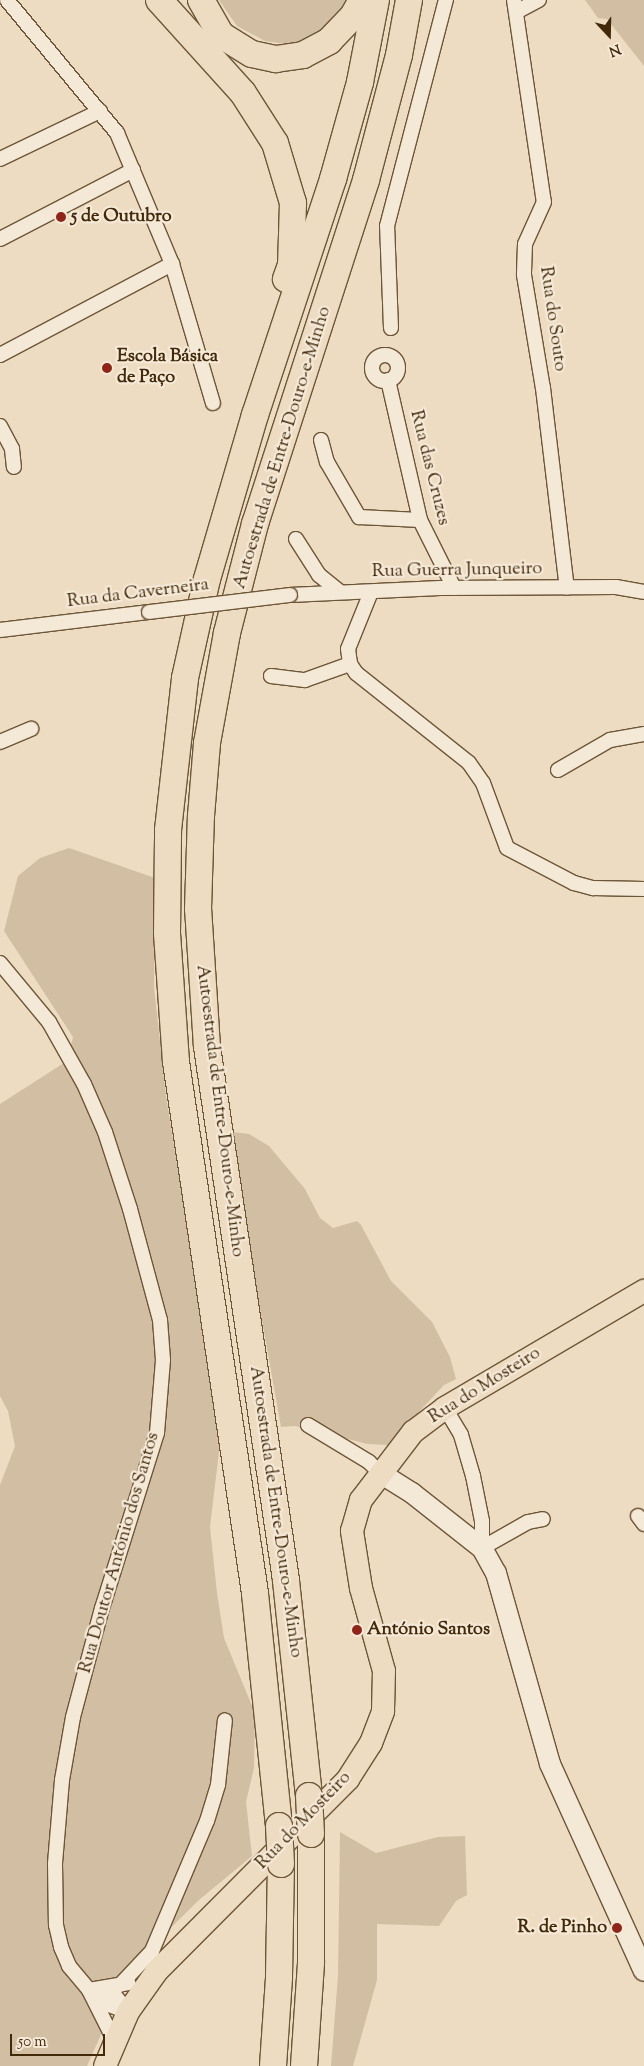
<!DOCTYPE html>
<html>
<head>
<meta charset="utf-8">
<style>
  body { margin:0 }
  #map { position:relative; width:644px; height:2066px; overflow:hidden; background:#eedcc2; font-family:"Sorts Mill Goudy",serif }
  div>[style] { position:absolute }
  .green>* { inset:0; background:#d1bea3 }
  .roads { filter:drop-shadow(1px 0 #6d5637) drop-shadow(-1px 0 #6d5637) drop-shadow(0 1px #6d5637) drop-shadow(0 -1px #6d5637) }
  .street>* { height:14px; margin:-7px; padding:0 7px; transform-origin:7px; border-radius:7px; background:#f4e8d7 }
  .street>.ring { margin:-7px; padding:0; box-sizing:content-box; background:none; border:14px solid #f4e8d7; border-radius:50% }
  .secondary>* { height:20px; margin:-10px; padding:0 10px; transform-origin:10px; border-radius:10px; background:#f4e8d7 }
  .primary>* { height:22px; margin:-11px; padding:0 11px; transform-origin:11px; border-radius:11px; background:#eedcc2 }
  .highway>* { height:26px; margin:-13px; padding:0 13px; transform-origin:13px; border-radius:13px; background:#eedcc2 }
  .bridges { filter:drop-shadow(1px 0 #6d5637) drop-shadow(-1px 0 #6d5637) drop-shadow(0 1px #6d5637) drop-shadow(0 -1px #6d5637) }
  .street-bridge>* { height:14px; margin:-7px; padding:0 7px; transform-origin:7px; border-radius:7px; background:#f4e8d7 }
  .highway-bridge>* { height:26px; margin:-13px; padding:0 13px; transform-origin:13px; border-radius:13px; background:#eedcc2 }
  .dots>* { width:14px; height:14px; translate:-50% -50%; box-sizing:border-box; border:2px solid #f4e8d7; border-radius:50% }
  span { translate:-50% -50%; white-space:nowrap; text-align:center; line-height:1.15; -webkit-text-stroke:4.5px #f4e8d7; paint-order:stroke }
  .poi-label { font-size:18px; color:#422909; font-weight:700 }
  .left { translate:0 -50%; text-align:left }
  .right { translate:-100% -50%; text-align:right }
  .street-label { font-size:18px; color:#422909 }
  .north { position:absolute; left:584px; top:10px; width:50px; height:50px; -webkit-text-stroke:4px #f4e8d7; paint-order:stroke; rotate:159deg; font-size:14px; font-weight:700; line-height:20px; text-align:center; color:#422909 }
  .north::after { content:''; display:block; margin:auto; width:18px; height:22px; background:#422909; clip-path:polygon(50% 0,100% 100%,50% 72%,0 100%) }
  .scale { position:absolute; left:10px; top:2034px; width:95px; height:22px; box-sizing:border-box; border:2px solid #422909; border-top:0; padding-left:6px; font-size:15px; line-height:18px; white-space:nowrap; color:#422909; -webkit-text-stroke:4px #f4e8d7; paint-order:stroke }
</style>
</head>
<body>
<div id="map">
  <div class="green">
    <i style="clip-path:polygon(219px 0,345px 0,340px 12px,317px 35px,292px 45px,265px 41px,237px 26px)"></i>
    <i style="clip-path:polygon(585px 0,644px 0,644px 66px,607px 19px,598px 18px)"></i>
    <i style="clip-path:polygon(69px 848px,155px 878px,154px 987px,166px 1096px,221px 1435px,210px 1527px,217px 1593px,224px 1638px,255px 1713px,254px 1768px,246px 1802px,252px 1856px,199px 1900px,131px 1967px,87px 2066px,0 2066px,0 1485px,15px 1446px,8px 1411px,0 1396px,0 1104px,67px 1061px,73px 1037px,4px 931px,18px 876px,40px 858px)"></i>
    <i style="clip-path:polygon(233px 1132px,249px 1134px,269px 1146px,305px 1189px,320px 1218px,333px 1228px,357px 1221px,361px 1225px,391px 1281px,432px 1322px,450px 1357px,456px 1379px,444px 1385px,388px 1445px,368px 1444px,295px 1426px,281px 1427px,251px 1258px)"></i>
    <i style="clip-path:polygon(340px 1832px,376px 1853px,438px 1837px,465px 1836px,467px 1895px,456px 1901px,439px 1926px,377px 1924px,377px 1980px,353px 2066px,331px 2066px,338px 1976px)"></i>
  </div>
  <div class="roads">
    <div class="street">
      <i style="left:7px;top:0;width:173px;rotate:50.4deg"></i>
      <i style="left:117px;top:133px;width:142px;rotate:67.2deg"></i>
      <i style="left:172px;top:264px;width:145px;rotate:73.6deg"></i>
      <i style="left:514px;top:0;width:204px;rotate:81.6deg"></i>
      <i style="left:544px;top:202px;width:46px;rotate:114.3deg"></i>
      <i style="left:525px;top:244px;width:31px;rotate:92deg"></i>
      <i style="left:524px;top:275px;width:115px;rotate:80.5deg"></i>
      <i style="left:543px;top:388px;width:201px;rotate:83.2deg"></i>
      <i style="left:516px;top:12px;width:26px;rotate:-28deg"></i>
      <i style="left:0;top:159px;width:111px;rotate:-25.6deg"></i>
      <i style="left:0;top:239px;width:150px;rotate:-27.4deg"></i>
      <i style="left:391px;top:328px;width:102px;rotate:-92.2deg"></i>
      <i style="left:387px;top:226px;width:234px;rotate:-75.4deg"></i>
      <i style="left:0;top:355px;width:195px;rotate:-27.9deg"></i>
      <i class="ring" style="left:372px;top:355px;width:12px;height:12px"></i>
      <i style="left:388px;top:380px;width:144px;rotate:77.1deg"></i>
      <i style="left:420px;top:520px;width:76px;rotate:63.4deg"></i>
      <i style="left:0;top:426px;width:26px;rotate:62deg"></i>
      <i style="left:12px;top:449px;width:18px;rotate:84deg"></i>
      <i style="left:321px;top:440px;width:23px;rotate:75deg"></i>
      <i style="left:327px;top:462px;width:64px;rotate:59.8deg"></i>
      <i style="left:359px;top:517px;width:61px;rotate:2.8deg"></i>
      <i style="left:296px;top:539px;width:43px;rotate:57.4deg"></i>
      <i style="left:319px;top:575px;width:27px;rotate:39deg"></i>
      <i style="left:371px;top:592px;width:61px;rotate:112deg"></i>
      <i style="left:348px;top:649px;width:15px;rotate:82deg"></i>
      <i style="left:350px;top:664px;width:11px;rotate:56deg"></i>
      <i style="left:356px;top:673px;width:144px;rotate:38.5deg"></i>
      <i style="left:469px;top:763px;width:24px;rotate:55deg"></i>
      <i style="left:483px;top:783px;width:69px;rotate:69.7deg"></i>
      <i style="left:507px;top:848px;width:76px;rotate:27.6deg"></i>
      <i style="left:574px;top:883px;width:20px;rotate:15deg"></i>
      <i style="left:593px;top:888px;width:51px;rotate:1.1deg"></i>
      <i style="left:290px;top:595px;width:150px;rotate:-2.7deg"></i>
      <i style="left:440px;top:588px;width:176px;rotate:-0.3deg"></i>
      <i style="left:616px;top:587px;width:28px;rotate:10deg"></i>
      <i style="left:0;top:630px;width:150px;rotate:-6.9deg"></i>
      <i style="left:271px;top:676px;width:34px;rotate:7deg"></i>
      <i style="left:305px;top:680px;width:48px;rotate:-19.6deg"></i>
      <i style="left:0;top:742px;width:34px;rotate:-23deg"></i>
      <i style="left:558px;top:770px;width:60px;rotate:-30deg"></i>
      <i style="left:610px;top:740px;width:35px;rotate:-10deg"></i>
      <i style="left:0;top:963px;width:77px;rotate:50.3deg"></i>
      <i style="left:49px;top:1022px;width:71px;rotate:60.6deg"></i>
      <i style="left:84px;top:1084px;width:52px;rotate:66.4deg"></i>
      <i style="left:105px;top:1132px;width:81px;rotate:72deg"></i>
      <i style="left:130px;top:1209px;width:115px;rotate:74.9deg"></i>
      <i style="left:160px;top:1320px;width:40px;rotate:85.7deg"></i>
      <i style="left:163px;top:1360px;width:73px;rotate:94.7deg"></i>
      <i style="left:157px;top:1433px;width:183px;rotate:107.4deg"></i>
      <i style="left:102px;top:1608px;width:113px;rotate:104.9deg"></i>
      <i style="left:73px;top:1717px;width:64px;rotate:99.9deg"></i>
      <i style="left:62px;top:1780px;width:84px;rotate:94.8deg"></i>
      <i style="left:55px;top:1864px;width:61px;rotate:89.1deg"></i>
      <i style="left:56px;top:1925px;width:23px;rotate:77deg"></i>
      <i style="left:61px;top:1947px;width:21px;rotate:67deg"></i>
      <i style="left:69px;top:1966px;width:31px;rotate:50deg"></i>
      <i style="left:89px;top:1990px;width:58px;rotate:63.4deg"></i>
      <i style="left:445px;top:1408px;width:31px;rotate:59deg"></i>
      <i style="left:461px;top:1435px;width:43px;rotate:73.7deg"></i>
      <i style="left:473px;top:1476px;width:46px;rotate:78.7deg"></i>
      <i style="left:482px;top:1521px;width:27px;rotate:90deg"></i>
      <i style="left:482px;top:1548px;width:53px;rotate:-29.5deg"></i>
      <i style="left:528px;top:1522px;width:15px;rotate:-11deg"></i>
      <i style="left:308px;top:1425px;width:71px;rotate:31.2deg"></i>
      <i style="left:369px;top:1462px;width:16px;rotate:45deg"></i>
      <i style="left:638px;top:1516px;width:10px;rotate:53deg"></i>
      <i style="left:120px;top:1985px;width:47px;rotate:-46.7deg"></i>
      <i style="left:152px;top:1951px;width:141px;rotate:-67.1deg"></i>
      <i style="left:207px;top:1821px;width:38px;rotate:-73deg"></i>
      <i style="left:218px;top:1785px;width:65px;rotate:-83.9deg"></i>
      <i style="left:89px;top:1990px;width:40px;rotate:-10deg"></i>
      <i style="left:97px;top:1991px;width:20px;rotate:18deg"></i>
      <i style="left:116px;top:1997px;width:19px;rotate:51deg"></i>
      <i style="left:95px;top:2000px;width:35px;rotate:20deg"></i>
    </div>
    <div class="secondary">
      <i style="left:380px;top:1473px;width:38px;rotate:32deg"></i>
      <i style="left:412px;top:1493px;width:89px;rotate:38.2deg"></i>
      <i style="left:482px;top:1548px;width:29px;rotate:61deg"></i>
      <i style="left:496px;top:1573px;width:198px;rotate:74.2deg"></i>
      <i style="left:550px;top:1764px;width:227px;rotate:65.6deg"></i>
    </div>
    <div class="primary">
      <i style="left:105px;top:2066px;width:59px;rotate:-66.9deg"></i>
      <i style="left:128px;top:2012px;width:50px;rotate:-54.7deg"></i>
      <i style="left:157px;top:1971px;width:271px;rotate:-45.1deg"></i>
      <i style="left:348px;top:1779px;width:43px;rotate:-57.4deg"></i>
      <i style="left:371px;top:1743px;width:34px;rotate:-69deg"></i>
      <i style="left:383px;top:1711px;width:40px;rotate:-88.6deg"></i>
      <i style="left:384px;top:1671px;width:86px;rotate:-105.5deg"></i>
      <i style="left:361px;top:1588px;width:58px;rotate:-99deg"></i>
      <i style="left:352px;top:1531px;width:32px;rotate:-74deg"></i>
      <i style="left:361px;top:1500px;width:86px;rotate:-52.6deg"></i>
      <i style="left:413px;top:1432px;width:40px;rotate:-37deg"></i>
      <i style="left:445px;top:1408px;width:231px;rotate:-30.5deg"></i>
    </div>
    <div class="highway">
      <i style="left:159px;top:0;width:125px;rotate:47.9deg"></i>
      <i style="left:243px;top:93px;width:59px;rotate:57.4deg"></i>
      <i style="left:275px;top:143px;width:63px;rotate:73.3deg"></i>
      <i style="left:293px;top:203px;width:62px;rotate:91.8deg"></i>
      <i style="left:291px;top:265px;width:15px;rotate:110deg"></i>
      <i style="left:201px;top:0;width:40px;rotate:60.3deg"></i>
      <i style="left:221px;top:35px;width:36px;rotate:32deg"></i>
      <i style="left:252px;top:54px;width:25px;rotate:12deg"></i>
      <i style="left:276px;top:59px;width:27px;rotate:-8deg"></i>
      <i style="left:303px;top:55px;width:30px;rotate:-28deg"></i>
      <i style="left:329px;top:41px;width:35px;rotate:-46deg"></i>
      <i style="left:353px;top:16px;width:18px;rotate:-61deg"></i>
      <i style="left:309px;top:1796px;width:217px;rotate:-96.1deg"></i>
      <i style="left:286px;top:1580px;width:539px;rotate:-98.43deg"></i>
      <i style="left:207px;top:1047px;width:138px;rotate:-93.7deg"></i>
      <i style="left:198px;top:909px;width:93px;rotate:-88.2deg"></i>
      <i style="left:201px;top:816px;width:73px;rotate:-85.3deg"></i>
      <i style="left:207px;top:743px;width:112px;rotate:-79.7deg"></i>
      <i style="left:227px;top:633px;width:113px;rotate:-75.6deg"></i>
      <i style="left:255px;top:524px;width:361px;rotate:-72.1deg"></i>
      <i style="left:366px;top:180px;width:129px;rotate:-75.2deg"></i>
      <i style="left:399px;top:55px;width:56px;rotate:-79.7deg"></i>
      <i style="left:279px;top:1826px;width:234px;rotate:-95.9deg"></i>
      <i style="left:255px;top:1593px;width:537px;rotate:-98.46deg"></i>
      <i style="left:176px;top:1062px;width:129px;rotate:-94deg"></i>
      <i style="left:167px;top:933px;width:103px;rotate:-89.4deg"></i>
      <i style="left:168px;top:830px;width:153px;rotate:-83.6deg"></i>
      <i style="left:185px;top:678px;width:101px;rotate:-77.5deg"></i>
      <i style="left:207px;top:579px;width:171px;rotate:-73.7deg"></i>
      <i style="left:255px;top:415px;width:249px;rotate:-71.7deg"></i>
      <i style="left:333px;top:179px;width:101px;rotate:-74.4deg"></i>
      <i style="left:360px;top:82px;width:84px;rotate:-79deg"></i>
      <i style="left:273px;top:2066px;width:89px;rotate:-86.1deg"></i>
      <i style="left:279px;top:1977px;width:113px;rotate:-89deg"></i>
      <i style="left:304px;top:2066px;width:104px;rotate:-86.1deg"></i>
      <i style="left:311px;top:1962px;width:128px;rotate:-90deg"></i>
    </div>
  </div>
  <div class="bridges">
    <div class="street-bridge">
      <i style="left:149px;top:612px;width:142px;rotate:-6.9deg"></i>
    </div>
    <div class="highway-bridge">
      <i style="left:309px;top:1796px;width:38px;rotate:87deg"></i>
      <i style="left:279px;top:1826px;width:38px;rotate:87deg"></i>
    </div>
  </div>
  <div class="dots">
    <i style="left:61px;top:217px;background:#8f2418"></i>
    <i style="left:107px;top:368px;background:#8f2418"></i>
    <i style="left:357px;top:1630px;background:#8f2418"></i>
    <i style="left:617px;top:1928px;background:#8f2418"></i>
  </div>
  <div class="poi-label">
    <span class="left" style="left:71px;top:217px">5 de Outubro</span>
    <span class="left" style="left:117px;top:368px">Escola Básica<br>de Paço</span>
    <span class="left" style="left:367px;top:1630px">António Santos</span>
    <span class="right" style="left:607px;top:1928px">R. de Pinho</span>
  </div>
  <div class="street-label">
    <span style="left:552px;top:319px;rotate:82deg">Rua do Souto</span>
    <span style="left:283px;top:448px;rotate:-73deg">Autoestrada de Entre-Douro-e-Minho</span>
    <span style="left:429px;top:468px;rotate:76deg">Rua das Cruzes</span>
    <span style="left:457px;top:571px;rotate:-1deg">Rua Guerra Junqueiro</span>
    <span style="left:138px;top:594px;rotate:-7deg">Rua da Caverneira</span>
    <span style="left:219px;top:1111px;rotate:83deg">Autoestrada de Entre-Douro-e-Minho</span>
    <span style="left:485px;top:1386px;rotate:-32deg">Rua do Mosteiro</span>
    <span style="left:275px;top:1512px;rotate:82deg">Autoestrada de Entre-Douro-e-Minho</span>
    <span style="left:120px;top:1553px;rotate:-74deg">Rua Doutor António dos Santos</span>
    <span style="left:304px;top:1821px;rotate:-46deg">Rua do Mosteiro</span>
  </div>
  <div class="north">N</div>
  <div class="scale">50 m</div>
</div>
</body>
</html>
